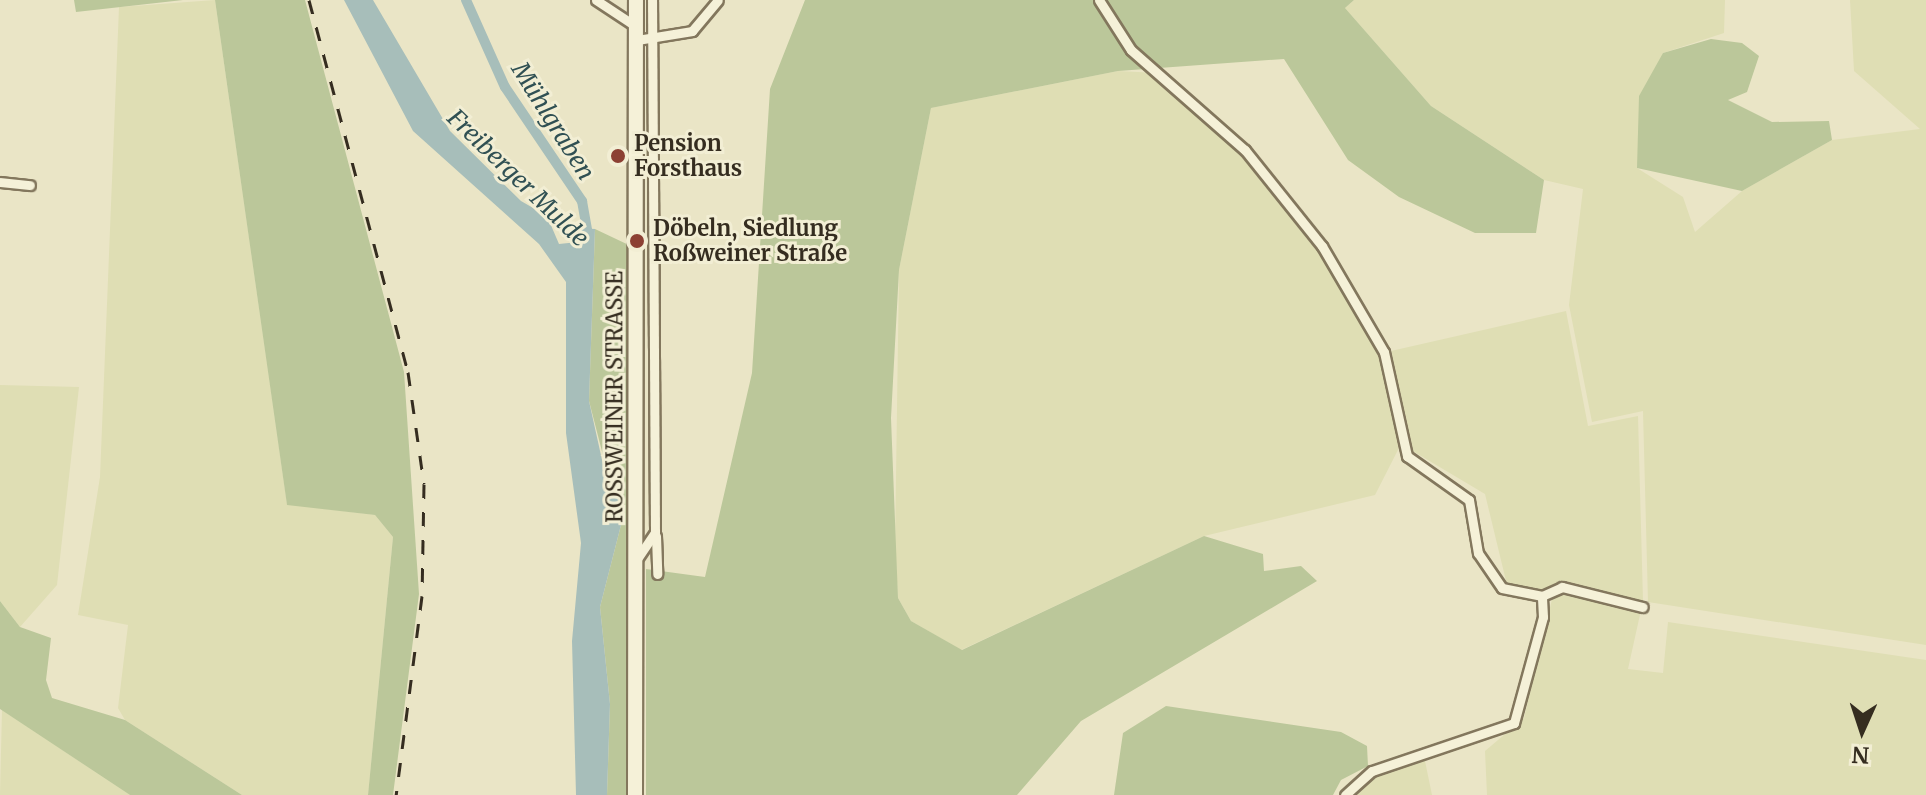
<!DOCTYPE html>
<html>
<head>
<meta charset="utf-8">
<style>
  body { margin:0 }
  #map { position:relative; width:1926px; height:795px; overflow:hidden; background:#eae5c6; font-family:Merriweather,serif }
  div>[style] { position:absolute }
  .farmland>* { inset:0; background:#dfdeb4 }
  .green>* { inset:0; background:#bbc79a }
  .water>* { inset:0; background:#a7beba }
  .canal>* { height:10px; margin:-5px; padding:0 5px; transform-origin:5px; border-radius:5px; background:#a7beba }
  .roads { filter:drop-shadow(2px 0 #83775d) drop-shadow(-2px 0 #83775d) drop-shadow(0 2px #83775d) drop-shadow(0 -2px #83775d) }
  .minor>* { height:9px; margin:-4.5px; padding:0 4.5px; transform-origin:4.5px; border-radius:4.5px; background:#f5f1d8 }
  .secondary>* { height:14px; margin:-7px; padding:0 7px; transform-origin:7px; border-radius:7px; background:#f5f1d8 }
  .rail>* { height:3px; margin-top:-1.5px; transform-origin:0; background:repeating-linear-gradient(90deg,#352d20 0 14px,transparent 0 28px) }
  .dots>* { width:22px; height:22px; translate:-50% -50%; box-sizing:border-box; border:4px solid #f2eed4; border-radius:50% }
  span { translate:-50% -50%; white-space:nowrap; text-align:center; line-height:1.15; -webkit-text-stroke:6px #f2eed4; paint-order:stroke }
  .poi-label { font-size:22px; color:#352d20; font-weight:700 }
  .left { translate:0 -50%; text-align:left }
  .street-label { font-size:22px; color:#352d20 }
  .water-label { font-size:24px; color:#305053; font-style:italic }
  .north { position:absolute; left:1822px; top:691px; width:80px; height:80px; -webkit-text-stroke:6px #f2eed4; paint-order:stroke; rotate:183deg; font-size:22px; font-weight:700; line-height:32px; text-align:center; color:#352d20 }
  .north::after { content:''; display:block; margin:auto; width:28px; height:36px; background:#352d20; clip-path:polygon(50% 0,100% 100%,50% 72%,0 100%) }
</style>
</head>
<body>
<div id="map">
  <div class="farmland">
    <i style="clip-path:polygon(215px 0,287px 504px,375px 515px,393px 537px,368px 795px,242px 795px,125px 720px,118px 708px,128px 625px,78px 615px,100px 477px,119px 7px)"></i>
    <i style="clip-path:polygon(1354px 0,1725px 0,1724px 33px,1663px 53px,1637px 168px,1683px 197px,1695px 232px,1742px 191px,1832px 140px,1920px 129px,1854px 71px,1850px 0,1926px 0,1926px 645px,1648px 602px,1643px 411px,1592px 422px,1569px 305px,1583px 189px,1544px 180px,1431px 106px,1345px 8px)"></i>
    <i style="clip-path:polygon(1118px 71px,1157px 73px,1208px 112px,1322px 246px,1384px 352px,1401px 444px,1375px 495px,1204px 536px,961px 650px,911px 621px,898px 598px,895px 547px,899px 270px,931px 108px)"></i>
    <i style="clip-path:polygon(1566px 311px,1588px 426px,1638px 416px,1643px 601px,1628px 669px,1663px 673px,1668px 622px,1926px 660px,1926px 795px,1487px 795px,1485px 751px,1524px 718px,1553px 595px,1507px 585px,1485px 494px,1411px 450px,1391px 351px)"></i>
    <i style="clip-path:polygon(0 385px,79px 387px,57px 585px,20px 627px,0 601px)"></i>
    <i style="clip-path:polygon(2px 710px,130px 795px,0 795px)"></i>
    <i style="clip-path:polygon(1425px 761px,1432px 795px,1349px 795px,1371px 777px)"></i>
  </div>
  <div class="green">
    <i style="clip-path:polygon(74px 0,183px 0,76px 12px)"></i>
    <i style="clip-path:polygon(215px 0,305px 0,404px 372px,419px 594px,393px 795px,368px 795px,393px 537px,375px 515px,287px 505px)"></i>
    <i style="clip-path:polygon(805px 0,1354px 0,1345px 8px,1431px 106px,1544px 180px,1536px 233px,1475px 233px,1399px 197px,1348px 160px,1284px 59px,1118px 71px,931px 108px,899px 270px,891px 418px,898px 598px,911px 621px,962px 650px,1204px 536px,1263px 554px,1264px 571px,1301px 566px,1317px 581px,1081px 721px,1017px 795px,646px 795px,646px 569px,705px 577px,752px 373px,770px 89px)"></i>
    <i style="clip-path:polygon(1711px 39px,1742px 43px,1759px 56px,1747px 92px,1728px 100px,1772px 122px,1829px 121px,1832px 140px,1742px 191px,1637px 168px,1639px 96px,1663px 53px)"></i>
    <i style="clip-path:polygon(595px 229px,633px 247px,631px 795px,607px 795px,610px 704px,600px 607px,621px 525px,589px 401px)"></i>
    <i style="clip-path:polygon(0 601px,20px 627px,51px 638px,46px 680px,52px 698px,125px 720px,242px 795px,130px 795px,0 709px)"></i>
    <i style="clip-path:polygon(1166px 706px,1341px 732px,1367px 746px,1368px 766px,1341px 780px,1333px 795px,1114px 795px,1123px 733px)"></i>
  </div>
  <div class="water">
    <i style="clip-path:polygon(344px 0,373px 0,450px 131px,521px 201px,547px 216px,559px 244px,578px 242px,579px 228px,595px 229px,589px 401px,604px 469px,616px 481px,621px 525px,600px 607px,610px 704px,607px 795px,576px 795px,572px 641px,581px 543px,566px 433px,566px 282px,539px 244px,413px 131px)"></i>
  </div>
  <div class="canal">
    <i style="left:466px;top:0;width:95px;rotate:65.9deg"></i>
    <i style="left:505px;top:87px;width:138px;rotate:56deg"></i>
    <i style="left:582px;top:201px;width:40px;rotate:80deg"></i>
  </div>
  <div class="roads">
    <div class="minor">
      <i style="left:596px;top:0;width:49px;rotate:33.4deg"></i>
      <i style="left:1099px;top:0;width:59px;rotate:57.4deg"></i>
      <i style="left:1131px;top:50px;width:152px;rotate:41.3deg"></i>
      <i style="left:1245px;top:150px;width:123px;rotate:51.3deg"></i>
      <i style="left:1322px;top:246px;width:123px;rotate:59.7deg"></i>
      <i style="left:1384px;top:352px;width:107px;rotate:77.5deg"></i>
      <i style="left:1407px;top:456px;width:76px;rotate:35.4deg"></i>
      <i style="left:1469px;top:500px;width:54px;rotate:80.4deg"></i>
      <i style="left:1478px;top:553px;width:42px;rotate:55.6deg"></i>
      <i style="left:1502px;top:588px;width:41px;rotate:11.3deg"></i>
      <i style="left:1542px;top:596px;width:22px;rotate:-24deg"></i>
      <i style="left:1562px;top:587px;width:83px;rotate:13.9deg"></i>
      <i style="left:637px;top:40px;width:56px;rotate:-9.3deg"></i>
      <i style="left:692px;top:31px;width:40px;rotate:-50deg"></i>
      <i style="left:0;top:182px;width:30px;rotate:6deg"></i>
      <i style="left:656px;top:536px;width:38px;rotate:88deg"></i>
      <i style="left:637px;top:559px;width:32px;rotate:-56deg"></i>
      <i style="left:655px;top:532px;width:532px;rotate:-90.32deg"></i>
      <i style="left:1345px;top:795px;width:36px;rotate:-42deg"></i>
      <i style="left:1372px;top:771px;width:150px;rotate:-18.7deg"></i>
      <i style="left:1514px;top:723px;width:110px;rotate:-74.7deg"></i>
      <i style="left:1543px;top:617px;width:21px;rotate:-93deg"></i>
    </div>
    <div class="secondary">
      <i style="left:635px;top:795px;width:795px;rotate:-89.93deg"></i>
    </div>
  </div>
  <div class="rail">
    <i style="left:309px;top:0;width:385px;rotate:75.1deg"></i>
    <i style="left:408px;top:372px;width:113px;rotate:81.9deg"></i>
    <i style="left:424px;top:484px;width:112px;rotate:91deg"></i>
    <i style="left:422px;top:596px;width:201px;rotate:97.4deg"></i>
  </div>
  <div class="dots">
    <i style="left:618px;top:156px;background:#8c4033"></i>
    <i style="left:637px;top:241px;background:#8c4033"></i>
  </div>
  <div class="poi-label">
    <span class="left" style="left:634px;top:156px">Pension<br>Forsthaus</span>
    <span class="left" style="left:653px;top:241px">Döbeln, Siedlung<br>Roßweiner Straße</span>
  </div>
  <div class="street-label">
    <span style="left:615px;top:397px;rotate:-90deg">ROSSWEINER STRASSE</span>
  </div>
  <div class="water-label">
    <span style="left:553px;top:121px;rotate:58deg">Mühlgraben</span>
    <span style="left:518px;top:178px;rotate:44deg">Freiberger Mulde</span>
  </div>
  <div class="north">N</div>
</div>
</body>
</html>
